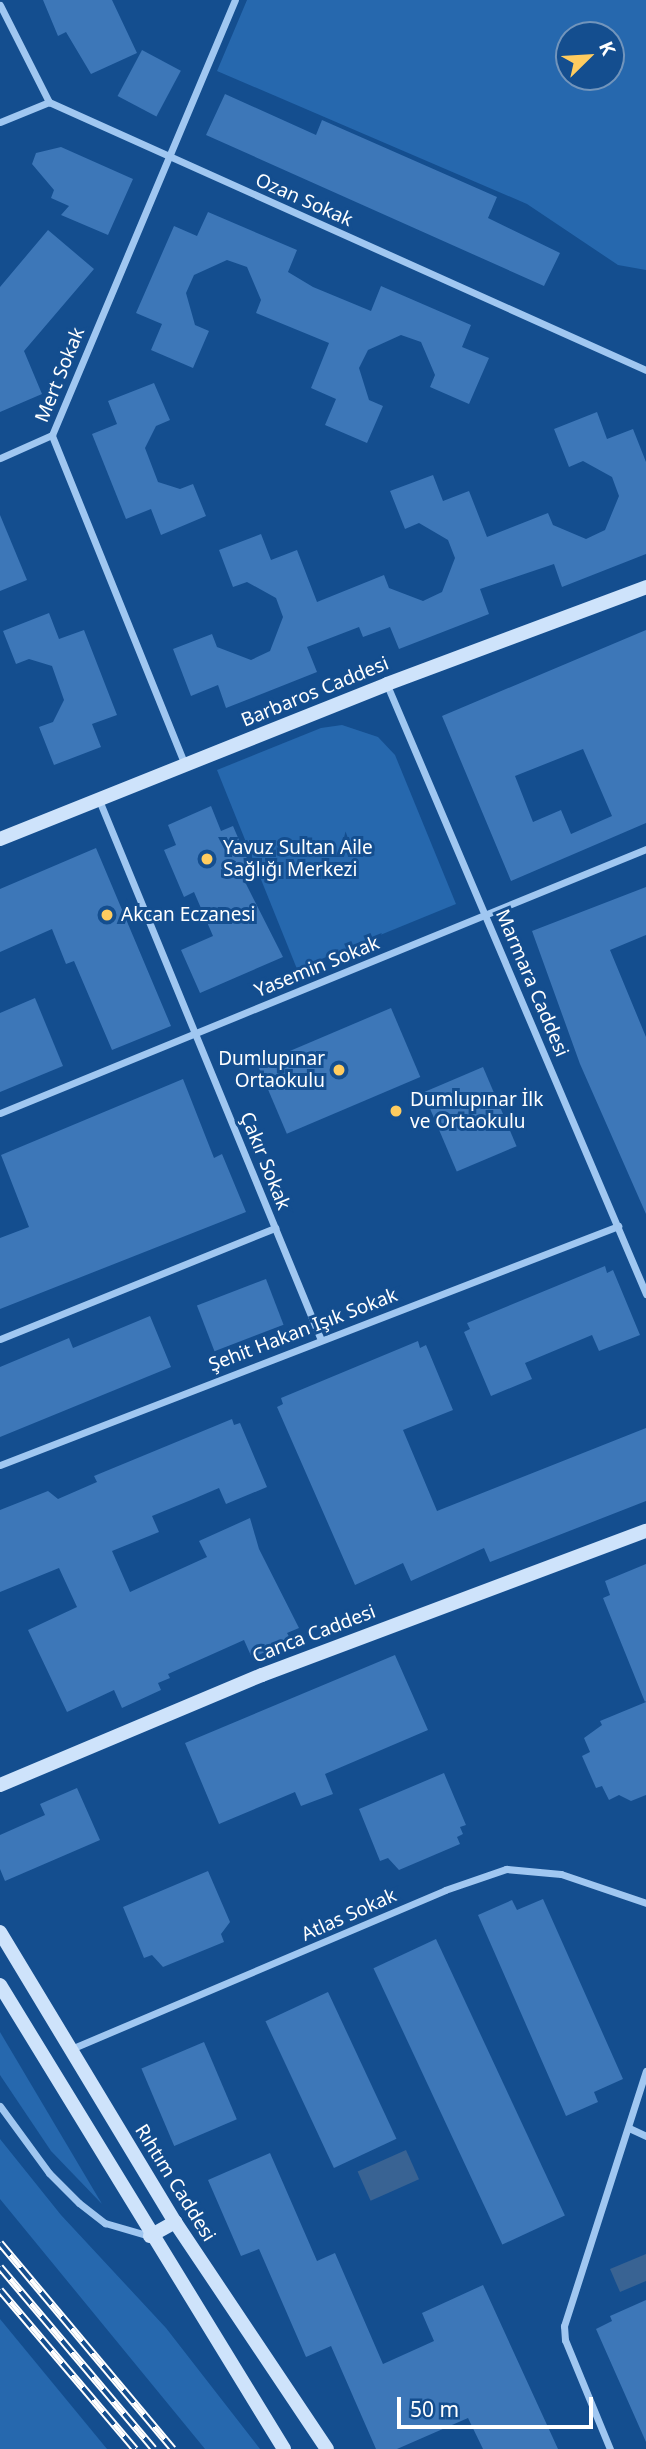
<!DOCTYPE html>
<html>
<head>
<meta charset="utf-8">
<style>
  body { margin:0 }
  #map { position:relative; width:646px; height:2449px; overflow:hidden; background:#144e8f; font-family:"Noto Sans",sans-serif }
  div>[style] { position:absolute }
  .green>* { inset:0; background:#2668ae }
  .water>* { inset:0; background:#396393; transform-origin:0 0 }
  .building>* { inset:0; background:#3d77b8; transform-origin:0 0 }
  .street>* { height:7px; margin:-3.5px; padding:0 3.5px; transform-origin:3.5px; border-radius:3.5px; background:#a0c7f1 }
  .secondary>* { height:14px; margin:-7px; padding:0 7px; transform-origin:7px; border-radius:7px; background:#cee3fb }
  .rail>* { height:8px; margin-top:-4px; transform-origin:0; background:repeating-linear-gradient(90deg,#144e8f 0 16px,#fff 0 32px); box-sizing:border-box; border-block:2px solid #fff }
  .dots>* { width:19px; height:19px; translate:-50% -50%; box-sizing:border-box; border:4px solid #144e8f; border-radius:50% }
  span { translate:-50% -50%; white-space:nowrap; text-align:center; line-height:1.15; -webkit-text-stroke:6px #144e8f; paint-order:stroke }
  .street-label { font-size:19px; color:#fff }
  .poi-label { font-size:19px; color:#fff }
  .left { translate:0 -50%; text-align:left }
  .right { translate:-100% -50%; text-align:right }
  .north { position:absolute; left:555px; top:21px; width:70px; height:70px; box-sizing:border-box; background:#144e8f; border:2px solid #7295bc; border-radius:50%; rotate:66deg; font-size:19px; font-weight:700; line-height:28px; text-align:center; color:#fff }
  .north::after { content:''; display:block; margin:auto; width:24px; height:32px; background:#ffcc5f; clip-path:polygon(50% 0,100% 100%,50% 72%,0 100%) }
  .scale { position:absolute; left:397px; top:2397px; width:196px; height:32px; box-sizing:border-box; border:4px solid #fff; border-top:0; padding-left:9px; font-size:21px; line-height:24px; white-space:nowrap; color:#fff; -webkit-text-stroke:5px #144e8f; paint-order:stroke }
</style>
</head>
<body>
<div id="map">
  <div class="green">
    <i style="clip-path:polygon(evenodd,247px 0,646px 0,646px 270px,618px 265px,527px 204px,217px 71px,247px 0,569px 35px,611px 35px,611px 77px,569px 77px,569px 35px)"></i>
    <i style="clip-path:polygon(342px 725px,378px 737px,395px 755px,456px 904px,297px 969px,217px 770px,321px 728px)"></i>
    <i style="clip-path:polygon(0 2032px,102px 2204px,51px 2151px,0 2075px)"></i>
    <i style="clip-path:polygon(0 2139px,61px 2215px,166px 2328px,260px 2449px,205px 2449px,0 2199px)"></i>
    <i style="clip-path:polygon(0 2319px,107px 2449px,0 2449px)"></i>
  </div>
  <div class="water">
    <i style="left:406px;top:2150px;width:32px;height:53px;rotate:66deg"></i>
    <i style="clip-path:polygon(646px 2254px,646px 2281px,620px 2292px,610px 2269px)"></i>
  </div>
  <div class="building">
    <i style="clip-path:polygon(43px 0,112px 0,137px 53px,91px 74px,66px 32px,58px 36px)"></i>
    <i style="left:142px;top:50px;width:44px;height:52px;rotate:28deg"></i>
    <i style="clip-path:polygon(225px 94px,316px 135px,322px 120px,497px 197px,488px 218px,560px 253px,544px 286px,206px 135px)"></i>
    <i style="clip-path:polygon(61px 147px,133px 179px,108px 235px,61px 215px,69px 206px,51px 198px,54px 190px,32px 164px,36px 153px)"></i>
    <i style="clip-path:polygon(208px 212px,297px 250px,288px 272px,313px 287px,371px 311px,381px 286px,471px 325px,462px 347px,489px 358px,469px 404px,430px 387px,435px 375px,421px 342px,401px 335px,368px 350px,359px 368px,369px 400px,383px 406px,367px 443px,325px 425px,336px 399px,311px 388px,329px 343px,256px 313px,261px 300px,247px 267px,227px 260px,194px 275px,186px 293px,195px 325px,209px 331px,193px 368px,151px 350px,162px 324px,136px 313px,174px 226px,197px 236px)"></i>
    <i style="clip-path:polygon(48px 230px,94px 269px,24px 351px,42px 394px,0 412px,0 287px)"></i>
    <i style="clip-path:polygon(154px 383px,170px 420px,156px 426px,145px 448px,158px 482px,180px 489px,193px 484px,206px 516px,161px 535px,151px 509px,126px 519px,92px 434px,117px 424px,108px 401px)"></i>
    <i style="clip-path:polygon(597px 412px,607px 439px,633px 429px,646px 462px,646px 554px,562px 587px,554px 564px,480px 589px,489px 614px,399px 649px,390px 627px,363px 637px,359px 627px,307px 647px,317px 672px,226px 708px,218px 685px,191px 696px,173px 649px,212px 634px,217px 647px,251px 660px,270px 651px,283px 617px,276px 598px,247px 582px,233px 587px,219px 550px,261px 534px,271px 560px,297px 550px,317px 602px,384px 575px,389px 588px,423px 601px,442px 592px,455px 558px,448px 540px,419px 523px,405px 529px,390px 491px,433px 475px,443px 501px,469px 491px,487px 537px,548px 513px,553px 525px,586px 539px,605px 530px,619px 496px,612px 477px,583px 461px,569px 467px,554px 429px)"></i>
    <i style="clip-path:polygon(0 515px,27px 580px,0 591px)"></i>
    <i style="clip-path:polygon(49px 613px,59px 639px,84px 630px,117px 715px,92px 724px,101px 747px,54px 765px,39px 727px,53px 722px,64px 700px,52px 666px,29px 659px,16px 664px,3px 631px)"></i>
    <i style="clip-path:polygon(evenodd,646px 630px,646px 823px,511px 881px,442px 716px,646px 630px,583px 749px,612px 816px,571px 834px,561px 810px,533px 822px,515px 776px,583px 749px)"></i>
    <i style="clip-path:polygon(211px 806px,221px 831px,233px 826px,251px 868px,240px 872px,283px 957px,200px 993px,181px 950px,213px 936px,194px 892px,184px 897px,164px 850px,176px 845px,168px 825px)"></i>
    <i style="clip-path:polygon(96px 848px,171px 1026px,112px 1050px,74px 961px,66px 964px,52px 929px,0 952px,0 889px)"></i>
    <i style="clip-path:polygon(646px 887px,646px 935px,610px 950px,646px 1037px,646px 1214px,580px 1064px,532px 931px)"></i>
    <i style="clip-path:polygon(35px 998px,63px 1066px,0 1092px,0 1013px)"></i>
    <i style="left:391px;top:1008px;width:75px;height:145px;rotate:67deg"></i>
    <i style="left:483px;top:1067px;width:86px;height:65px;rotate:67deg"></i>
    <i style="clip-path:polygon(183px 1079px,214px 1158px,222px 1154px,246px 1212px,0 1309px,0 1238px,29px 1227px,1px 1155px)"></i>
    <i style="clip-path:polygon(605px 1266px,607px 1273px,613px 1270px,640px 1335px,599px 1351px,592px 1335px,525px 1363px,532px 1379px,491px 1396px,464px 1332px,470px 1329px,467px 1323px)"></i>
    <i style="left:266px;top:1279px;width:49px;height:74px;rotate:69deg"></i>
    <i style="clip-path:polygon(150px 1316px,171px 1367px,0 1437px,0 1367px,69px 1338px,73px 1348px)"></i>
    <i style="clip-path:polygon(418px 1341px,420px 1348px,426px 1345px,453px 1410px,403px 1430px,437px 1511px,646px 1428px,646px 1501px,490px 1562px,484px 1548px,411px 1581px,403px 1563px,355px 1585px,277px 1407px,283px 1404px,281px 1398px)"></i>
    <i style="clip-path:polygon(232px 1419px,234px 1425px,240px 1423px,267px 1487px,226px 1504px,219px 1488px,191px 1500px,152px 1516px,159px 1532px,112px 1551px,130px 1592px,207px 1557px,199px 1541px,250px 1518px,259px 1549px,299px 1628px,287px 1633px,291px 1640px,252px 1658px,244px 1640px,168px 1674px,170px 1678px,158px 1683px,161px 1690px,122px 1708px,114px 1690px,67px 1712px,28px 1630px,77px 1607px,59px 1568px,0 1592px,0 1510px,48px 1491px,58px 1499px,97px 1482px,94px 1476px)"></i>
    <i style="clip-path:polygon(646px 1564px,646px 1701px,645px 1702px,603px 1598px,610px 1595px,605px 1581px)"></i>
    <i style="clip-path:polygon(395px 1655px,428px 1730px,325px 1774px,333px 1794px,301px 1806px,295px 1792px,219px 1824px,185px 1743px)"></i>
    <i style="clip-path:polygon(646px 1702px,646px 1795px,631px 1801px,619px 1795px,609px 1800px,602px 1786px,596px 1788px,582px 1756px,590px 1752px,584px 1738px,602px 1725px,600px 1721px)"></i>
    <i style="clip-path:polygon(444px 1773px,466px 1825px,460px 1827px,463px 1834px,457px 1837px,460px 1844px,399px 1870px,388px 1858px,380px 1861px,359px 1809px)"></i>
    <i style="clip-path:polygon(77px 1788px,100px 1840px,5px 1881px,0 1869px,0 1835px,45px 1815px,40px 1804px)"></i>
    <i style="clip-path:polygon(208px 1871px,230px 1922px,221px 1934px,224px 1942px,163px 1967px,152px 1955px,144px 1958px,123px 1907px)"></i>
    <i style="clip-path:polygon(543px 1899px,623px 2079px,594px 2092px,598px 2102px,566px 2116px,478px 1915px,512px 1900px,517px 1910px)"></i>
    <i style="left:436px;top:1939px;width:305px;height:69px;rotate:65deg"></i>
    <i style="left:328px;top:1992px;width:162px;height:69px;rotate:65deg"></i>
    <i style="left:204px;top:2042px;width:84px;height:68px;rotate:67deg"></i>
    <i style="clip-path:polygon(270px 2153px,317px 2261px,335px 2253px,383px 2364px,434px 2341px,422px 2313px,483px 2285px,558px 2449px,483px 2449px,468px 2418px,397px 2449px,376px 2449px,331px 2346px,306px 2357px,259px 2249px,241px 2256px,208px 2180px)"></i>
    <i style="clip-path:polygon(646px 2300px,646px 2442px,596px 2329px,612px 2321px,610px 2316px)"></i>
  </div>
  <div class="street">
    <i style="left:0;top:5px;width:109px;rotate:63.2deg"></i>
    <i style="left:49px;top:102px;width:654px;rotate:24.18deg"></i>
    <i style="left:0;top:122px;width:53px;rotate:-22.2deg"></i>
    <i style="left:0;top:458px;width:57px;rotate:-23.9deg"></i>
    <i style="left:387px;top:685px;width:662px;rotate:66.96deg"></i>
    <i style="left:185px;top:765px;width:356px;rotate:-112deg"></i>
    <i style="left:52px;top:435px;width:472px;rotate:-67.2deg"></i>
    <i style="left:99px;top:800px;width:584px;rotate:67.65deg"></i>
    <i style="left:0;top:1113px;width:698px;rotate:-22.23deg"></i>
    <i style="left:0;top:1339px;width:297px;rotate:-22deg"></i>
    <i style="left:0;top:1465px;width:663px;rotate:-21.14deg"></i>
    <i style="left:71px;top:2049px;width:406px;rotate:-23deg"></i>
    <i style="left:445px;top:1890px;width:65px;rotate:-19deg"></i>
    <i style="left:506px;top:1869px;width:55px;rotate:5.2deg"></i>
    <i style="left:561px;top:1874px;width:90px;rotate:18.8deg"></i>
    <i style="left:0;top:2106px;width:83px;rotate:53.8deg"></i>
    <i style="left:49px;top:2173px;width:42px;rotate:45deg"></i>
    <i style="left:79px;top:2203px;width:33px;rotate:38deg"></i>
    <i style="left:105px;top:2223px;width:47px;rotate:16.1deg"></i>
    <i style="left:629px;top:2128px;width:19px;rotate:25deg"></i>
    <i style="left:610px;top:2449px;width:118px;rotate:-112.4deg"></i>
    <i style="left:565px;top:2340px;width:14px;rotate:-94deg"></i>
    <i style="left:564px;top:2326px;width:268px;rotate:-72.2deg"></i>
  </div>
  <div class="secondary">
    <i style="left:0;top:839px;width:417px;rotate:-21.8deg"></i>
    <i style="left:387px;top:684px;width:277px;rotate:-20.5deg"></i>
    <i style="left:0;top:1785px;width:284px;rotate:-22.8deg"></i>
    <i style="left:262px;top:1675px;width:410px;rotate:-20.6deg"></i>
    <i style="left:0;top:1932px;width:339px;rotate:58.9deg"></i>
    <i style="left:175px;top:2222px;width:273px;rotate:56.2deg"></i>
    <i style="left:0;top:1985px;width:544px;rotate:58.53deg"></i>
    <i style="left:150px;top:2236px;width:29px;rotate:-29deg"></i>
  </div>
  <div class="rail">
    <i style="left:0;top:2243px;width:269px;rotate:50deg"></i>
    <i style="left:0;top:2267px;width:238px;rotate:49.8deg"></i>
    <i style="left:0;top:2290px;width:209px;rotate:49.7deg"></i>
  </div>
  <div class="dots">
    <i style="left:207px;top:859px;background:#ffcc5f"></i>
    <i style="left:107px;top:915px;background:#ffcc5f"></i>
    <i style="left:339px;top:1070px;background:#ffcc5f"></i>
    <i style="left:396px;top:1111px;background:#ffcc5f"></i>
  </div>
  <div class="street-label">
    <span style="left:304px;top:200px;rotate:24deg">Ozan Sokak</span>
    <span style="left:60px;top:375px;rotate:-68deg">Mert Sokak</span>
    <span style="left:315px;top:692px;rotate:-22deg">Barbaros Caddesi</span>
    <span style="left:317px;top:967px;rotate:-22deg">Yasemin Sokak</span>
    <span style="left:532px;top:983px;rotate:67deg">Marmara Caddesi</span>
    <span style="left:265px;top:1161px;rotate:68deg">Çakır Sokak</span>
    <span style="left:303px;top:1330px;rotate:-21deg">Şehit Hakan Işık Sokak</span>
    <span style="left:314px;top:1634px;rotate:-21deg">Canca Caddesi</span>
    <span style="left:349px;top:1915px;rotate:-24deg">Atlas Sokak</span>
    <span style="left:175px;top:2183px;rotate:58deg">Rıhtım Caddesi</span>
  </div>
  <div class="poi-label">
    <span class="left" style="left:223px;top:859px">Yavuz Sultan Aile<br>Sağlığı Merkezi</span>
    <span class="left" style="left:121px;top:915px">Akcan Eczanesi</span>
    <span class="right" style="left:325px;top:1070px">Dumlupınar<br>Ortaokulu</span>
    <span class="left" style="left:410px;top:1111px">Dumlupınar İlk<br>ve Ortaokulu</span>
  </div>
  <div class="north">K</div>
  <div class="scale">50 m</div>
</div>
</body>
</html>
